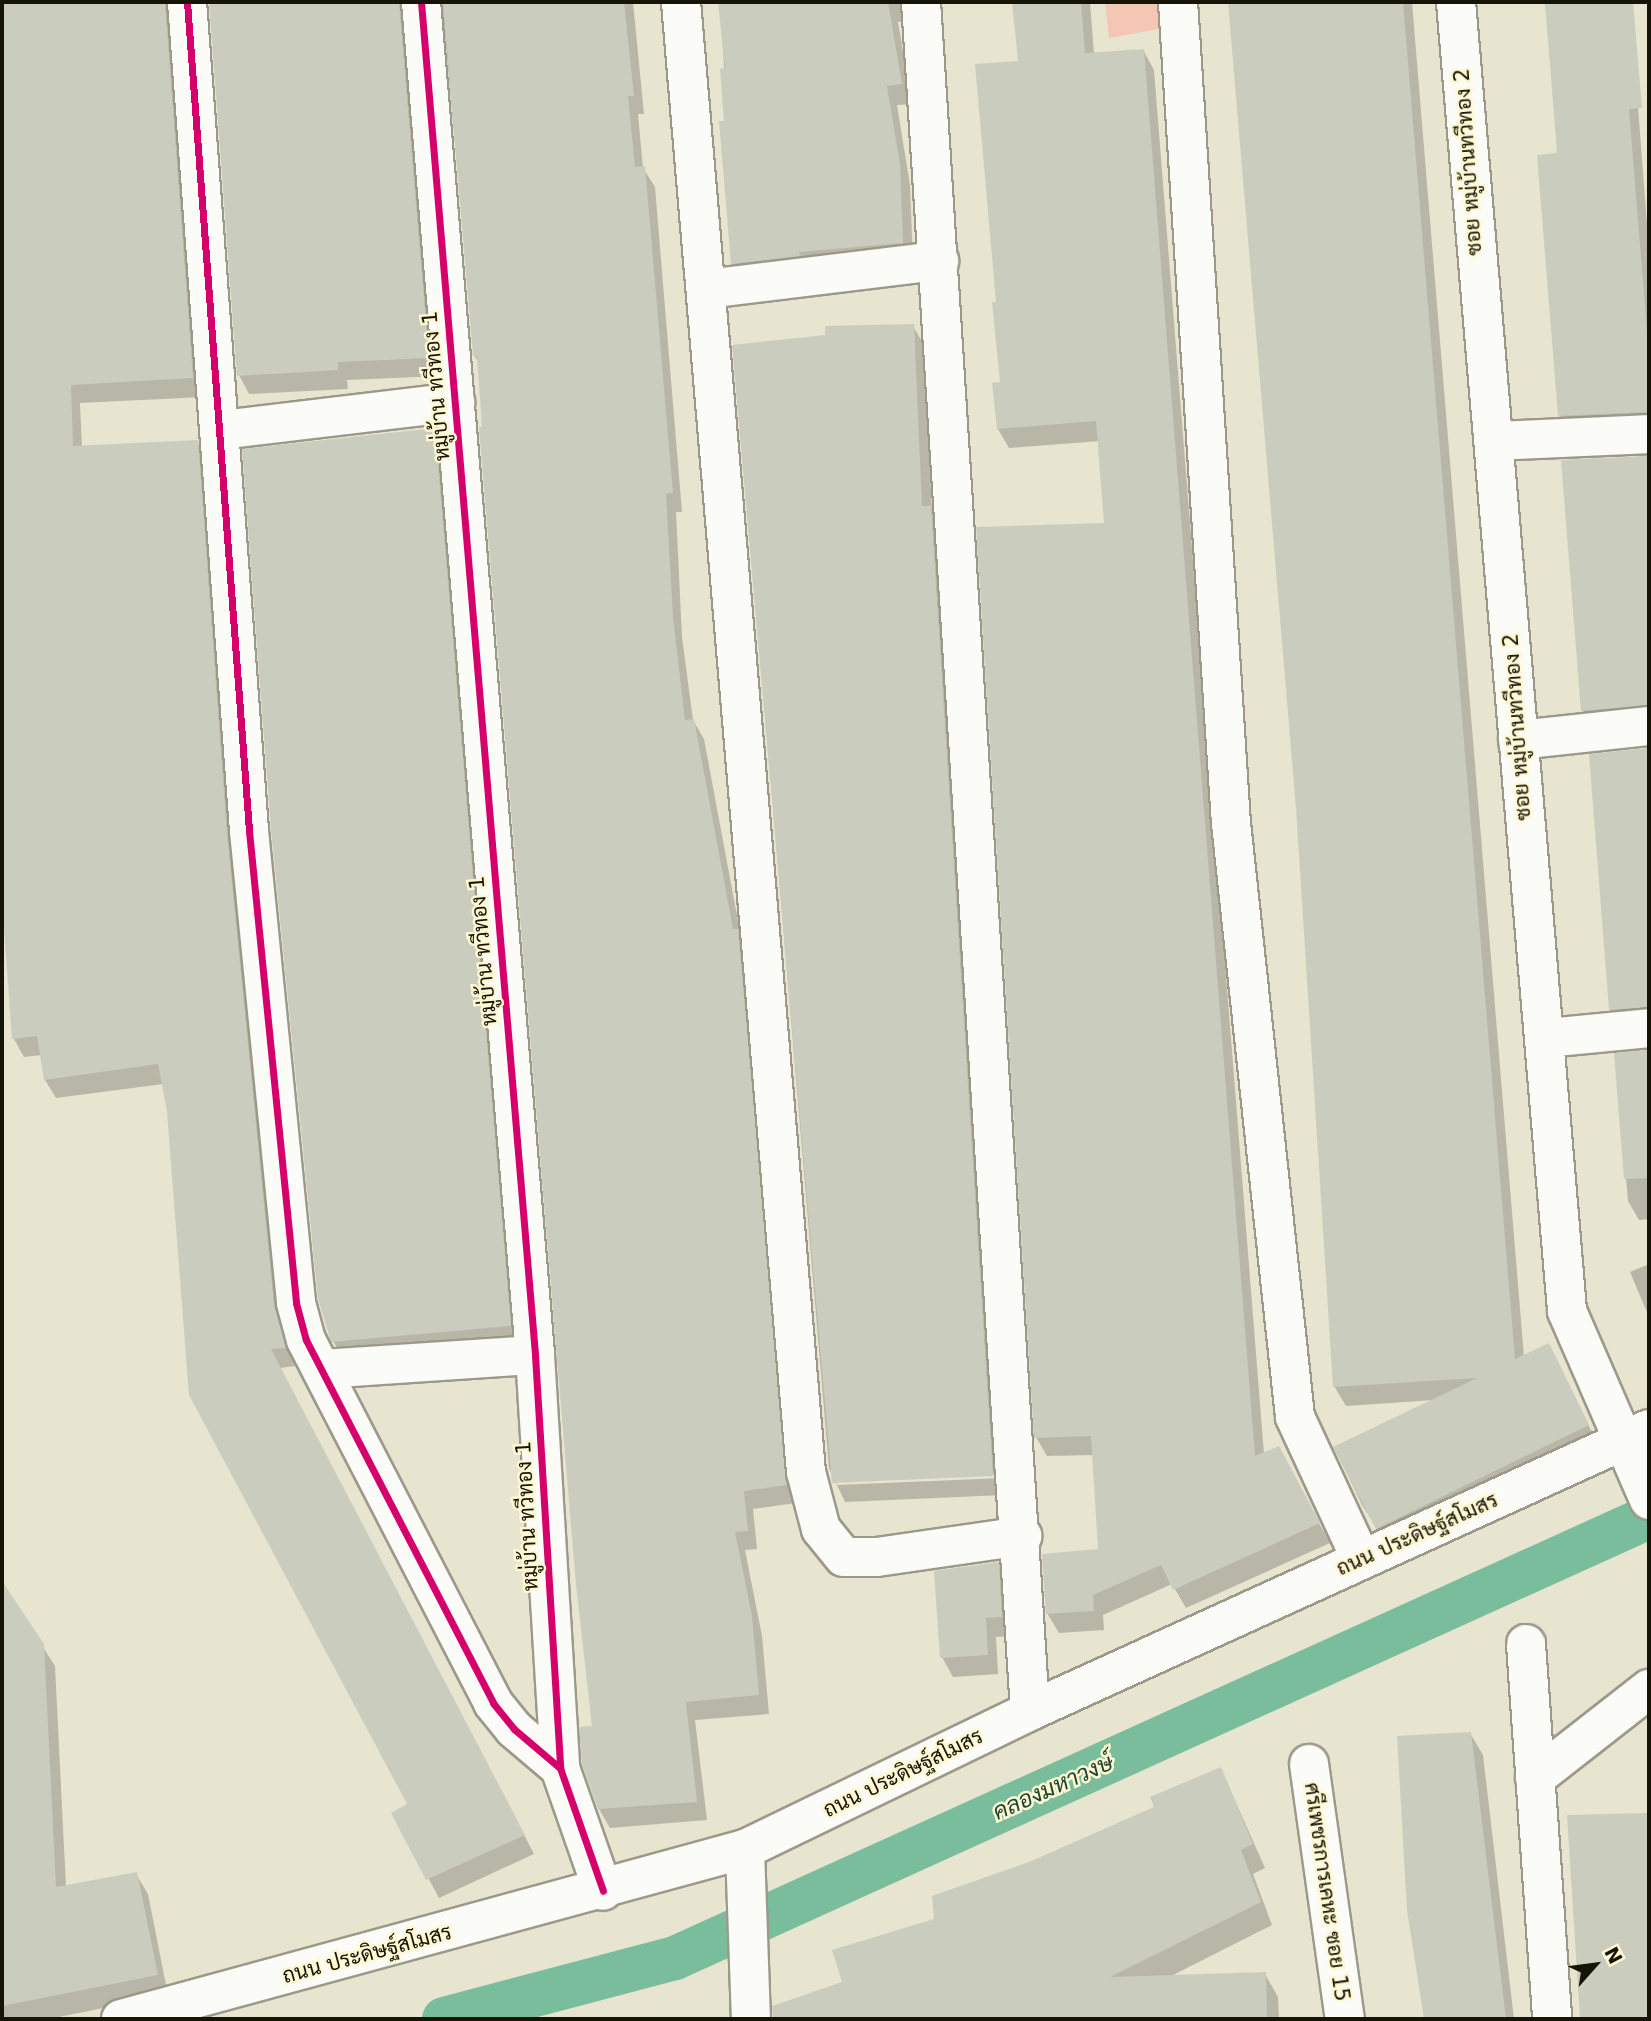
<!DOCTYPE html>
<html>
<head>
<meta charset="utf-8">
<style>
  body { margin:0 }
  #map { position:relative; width:1651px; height:2021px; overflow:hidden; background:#e7e4d0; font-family:"DejaVu Sans",Sarabun,sans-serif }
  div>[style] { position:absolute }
  .green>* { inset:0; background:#f3c7b3 }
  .shadow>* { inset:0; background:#0003 }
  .canal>* { height:44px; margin:-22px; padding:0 22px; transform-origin:22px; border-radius:22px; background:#7abd9c }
  .building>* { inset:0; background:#cacdbd }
  .roads { filter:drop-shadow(2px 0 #9c998a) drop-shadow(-2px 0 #9c998a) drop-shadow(0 2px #9c998a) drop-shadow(0 -2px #9c998a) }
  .minor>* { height:38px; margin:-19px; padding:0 19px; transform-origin:19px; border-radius:19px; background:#fbfbf8 }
  .tertiary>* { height:38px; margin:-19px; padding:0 19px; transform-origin:19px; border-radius:19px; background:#fbfbf8 }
  .cycleway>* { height:7px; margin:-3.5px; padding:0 3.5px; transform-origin:3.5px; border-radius:3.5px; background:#d6006c }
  span { translate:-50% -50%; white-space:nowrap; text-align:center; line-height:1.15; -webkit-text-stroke:5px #fff8d3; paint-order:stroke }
  .street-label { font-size:21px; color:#161307 }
  .water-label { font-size:23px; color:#1d4635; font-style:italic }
  .frame { position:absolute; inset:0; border:4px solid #161307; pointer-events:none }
  .north { position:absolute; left:1560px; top:1930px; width:70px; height:70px; -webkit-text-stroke:5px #fff8d3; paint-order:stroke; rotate:62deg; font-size:19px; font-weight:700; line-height:28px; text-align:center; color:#161307 }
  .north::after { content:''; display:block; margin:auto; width:24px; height:32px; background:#161307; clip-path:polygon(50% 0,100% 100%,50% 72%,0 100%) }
</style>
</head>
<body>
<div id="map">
  <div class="green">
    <i style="clip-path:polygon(1105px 2px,1158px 2px,1159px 29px,1109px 38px)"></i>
  </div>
  <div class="shadow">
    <i style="clip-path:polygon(2px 2px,188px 2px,203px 397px,80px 403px,82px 447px,197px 442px,208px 461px,284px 1325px,295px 1366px,280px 1368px,534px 1854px,439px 1898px,394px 1814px,410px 1805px,168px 1112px,163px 1084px,56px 1098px,45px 1080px,42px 1055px,24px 1057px,14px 1039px,2px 902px)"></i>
    <i style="clip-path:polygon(205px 2px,425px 2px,439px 376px,347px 380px,348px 389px,249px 394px,239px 375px,211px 5px)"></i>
    <i style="clip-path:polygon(437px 2px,633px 2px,644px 114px,638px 114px,643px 168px,655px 187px,682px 512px,676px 512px,682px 637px,693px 720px,704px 739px,741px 937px,748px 949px,796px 1503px,753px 1509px,757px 1549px,745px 1550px,762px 1636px,769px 1714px,695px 1720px,707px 1820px,610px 1828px,599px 1809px,479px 364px,475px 356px,442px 4px)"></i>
    <i style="clip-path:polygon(721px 2px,903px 2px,906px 21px,898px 22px,912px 104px,897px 105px,910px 185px,913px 262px,744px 283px,733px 263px)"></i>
    <i style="clip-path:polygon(1016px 2px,1090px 2px,1094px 54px,1143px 50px,1154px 70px,1264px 1454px,1289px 1468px,1330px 1543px,1186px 1608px,1172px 1584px,1103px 1615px,1104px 1630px,1059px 1633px,1047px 1613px,1100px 1551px,1094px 1455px,1047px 1456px,1036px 1437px,1106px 524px,1100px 441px,1009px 448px,998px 429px,1002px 384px,998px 304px,1019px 63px)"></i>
    <i style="clip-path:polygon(1231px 2px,1412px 2px,1524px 1357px,1559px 1364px,1598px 1445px,1389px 1547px,1362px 1505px,1335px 1448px,1434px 1400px,1346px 1406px,1334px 1386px,1298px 808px)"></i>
    <i style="clip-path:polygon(1545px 2px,1630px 2px,1649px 250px,1649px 433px,1571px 435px,1559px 416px,1559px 155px)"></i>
    <i style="clip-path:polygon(evenodd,913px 326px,924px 345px,932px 510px,941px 527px,1003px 1495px,845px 1502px,829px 1468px,734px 346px,913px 326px,1002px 1474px,1002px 1478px,837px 1485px,837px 1481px,1002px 1474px)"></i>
    <i style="clip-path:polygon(434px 430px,442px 444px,517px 1339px,341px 1354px,333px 1341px)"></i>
    <i style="clip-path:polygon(1649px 456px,1649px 724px,1594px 730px,1583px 711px,1563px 462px)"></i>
    <i style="clip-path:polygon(1649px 750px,1649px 1028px,1622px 1029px,1611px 1009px,1590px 756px)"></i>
    <i style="clip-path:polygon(1649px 1050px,1649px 1219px,1639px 1220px,1628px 1201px,1616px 1055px)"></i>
    <i style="clip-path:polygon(1649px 1264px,1649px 1317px,1630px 1272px)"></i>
    <i style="clip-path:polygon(998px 1563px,1009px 1583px,1012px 1636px,996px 1637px,998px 1674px,953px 1677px,942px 1657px)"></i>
    <i style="clip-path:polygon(21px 1613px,55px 1666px,66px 1887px,136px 1874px,148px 1894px,168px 1995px,49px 2019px,2px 2019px,2px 1614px)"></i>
    <i style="clip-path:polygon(1470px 1733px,1483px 1755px,1514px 2019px,1426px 2019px,1409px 1910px)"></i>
    <i style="clip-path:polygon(1221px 1769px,1265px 1868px,1253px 1874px,1272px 1925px,1169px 1977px,1265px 1974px,1278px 1997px,1279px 2019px,1052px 2019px,1035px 1926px,1022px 2019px,792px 2019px,787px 2003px,844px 1983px,935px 1920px,1028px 1865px,1156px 1808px)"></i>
    <i style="clip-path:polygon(1649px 1815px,1649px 2019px,1581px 2019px,1569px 1817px)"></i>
  </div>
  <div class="canal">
    <i style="left:444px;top:2019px;width:239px;rotate:-14.8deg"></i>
    <i style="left:675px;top:1958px;width:1069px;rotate:-24.36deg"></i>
  </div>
  <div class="building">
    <i style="clip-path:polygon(2px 2px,165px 2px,193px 378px,71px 385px,73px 446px,198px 440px,227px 833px,274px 1305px,286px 1348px,271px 1349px,525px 1835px,426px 1880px,391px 1813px,407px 1804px,189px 1395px,167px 1112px,158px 1064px,44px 1080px,37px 1036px,12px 1039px,2px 899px)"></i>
    <i style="clip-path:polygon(209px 2px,399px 2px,429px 358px,338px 362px,338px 370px,237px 376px)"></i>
    <i style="clip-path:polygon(443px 2px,624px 2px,634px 96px,628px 96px,635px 167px,645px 166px,673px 493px,666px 494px,673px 617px,685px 720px,694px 719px,733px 929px,738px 929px,787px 1485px,744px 1491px,748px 1531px,735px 1532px,752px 1616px,759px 1695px,686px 1702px,697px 1802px,598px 1809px,582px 1764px,579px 1727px,592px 1726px,576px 1585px,479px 427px,482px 427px,477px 356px,473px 356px)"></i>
    <i style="clip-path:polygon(718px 2px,888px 2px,902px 84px,887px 86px,900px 164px,903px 243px,799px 252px,800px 256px,731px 264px,719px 121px,724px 121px,720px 69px,725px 68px)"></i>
    <i style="clip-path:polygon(1012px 2px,1081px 2px,1085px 53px,1144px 49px,1255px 1456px,1279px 1446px,1320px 1523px,1173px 1590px,1161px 1565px,1093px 1595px,1094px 1611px,1046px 1614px,1042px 1554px,1098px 1549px,1091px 1436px,1034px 1438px,976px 527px,1104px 523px,1096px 421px,997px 429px,992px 383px,1000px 382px,992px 302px,996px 302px,975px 64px,1018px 61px)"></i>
    <i style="clip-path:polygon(1228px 2px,1403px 2px,1515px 1359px,1549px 1343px,1589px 1425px,1376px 1529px,1333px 1447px,1477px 1378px,1333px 1387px,1296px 808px)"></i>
    <i style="clip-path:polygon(1545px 2px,1633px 2px,1642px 108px,1629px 109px,1649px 356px,1649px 412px,1558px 416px,1537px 155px,1557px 153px)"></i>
    <i style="clip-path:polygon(914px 324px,922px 506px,931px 506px,993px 1476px,832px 1483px,732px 345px,825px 335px,825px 326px)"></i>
    <i style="clip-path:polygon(435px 428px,511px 1326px,331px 1342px,318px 1299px,271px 829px,242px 449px)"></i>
    <i style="clip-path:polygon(1649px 456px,1649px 705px,1581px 711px,1561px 460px)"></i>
    <i style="clip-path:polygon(1649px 748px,1649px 1007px,1609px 1010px,1589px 754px)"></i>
    <i style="clip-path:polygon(1649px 1050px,1649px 1178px,1624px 1179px,1614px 1053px)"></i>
    <i style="clip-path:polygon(999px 1562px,1002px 1617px,986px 1618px,988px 1655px,940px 1658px,934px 1571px)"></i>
    <i style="clip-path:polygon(2px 1581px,44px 1644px,56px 1887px,137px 1872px,158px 1975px,2px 2006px)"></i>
    <i style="clip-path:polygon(1471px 1732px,1506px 2019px,1424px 2019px,1407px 1910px,1397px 1736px)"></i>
    <i style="clip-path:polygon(1221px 1767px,1253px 1844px,1241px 1850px,1261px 1902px,1110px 1977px,1266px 1972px,1267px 2019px,773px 2019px,772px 2006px,842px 1982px,832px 1950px,934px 1919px,932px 1896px,1029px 1862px,1154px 1807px,1150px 1797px)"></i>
    <i style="clip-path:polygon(1649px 1813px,1649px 2019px,1580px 2019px,1567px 1815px)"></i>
  </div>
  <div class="roads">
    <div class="minor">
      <i style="left:187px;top:2px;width:831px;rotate:85.72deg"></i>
      <i style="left:249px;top:831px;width:474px;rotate:84.3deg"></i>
      <i style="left:296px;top:1303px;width:38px;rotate:75deg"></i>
      <i style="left:306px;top:1340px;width:408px;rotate:62.7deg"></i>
      <i style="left:493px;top:1703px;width:33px;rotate:51deg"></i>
      <i style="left:514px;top:1729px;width:60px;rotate:40.3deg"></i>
      <i style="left:421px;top:2px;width:1358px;rotate:85.18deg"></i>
      <i style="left:535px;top:1355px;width:414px;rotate:86.5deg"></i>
      <i style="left:560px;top:1768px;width:130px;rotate:70.7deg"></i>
      <i style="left:681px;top:2px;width:1475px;rotate:85.14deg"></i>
      <i style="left:806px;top:1472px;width:59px;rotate:75.3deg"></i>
      <i style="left:821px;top:1529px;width:36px;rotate:51deg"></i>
      <i style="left:844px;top:1557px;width:33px"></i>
      <i style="left:877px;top:1557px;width:147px;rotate:-8.2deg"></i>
      <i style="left:921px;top:2px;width:1712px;rotate:86.35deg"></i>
      <i style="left:1178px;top:2px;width:823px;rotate:86.31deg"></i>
      <i style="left:1231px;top:823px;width:597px;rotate:83.85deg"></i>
      <i style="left:1295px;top:1417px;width:157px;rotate:65.1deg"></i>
      <i style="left:1456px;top:2px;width:1314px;rotate:85.15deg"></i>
      <i style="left:1567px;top:1311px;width:206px;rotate:66.5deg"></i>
      <i style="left:706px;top:289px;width:235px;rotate:-6.9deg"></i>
      <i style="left:221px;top:430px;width:236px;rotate:-6.8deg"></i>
      <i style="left:1495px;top:441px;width:154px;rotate:-2.6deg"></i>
      <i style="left:1518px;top:740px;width:132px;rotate:-6.1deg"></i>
      <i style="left:1546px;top:1038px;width:103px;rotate:-5.5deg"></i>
      <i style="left:322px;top:1369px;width:213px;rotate:-3.8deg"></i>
      <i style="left:1526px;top:1644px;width:376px;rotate:86deg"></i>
      <i style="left:1309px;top:1764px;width:258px;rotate:82deg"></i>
      <i style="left:1535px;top:1778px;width:145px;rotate:-38deg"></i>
      <i style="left:745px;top:1849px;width:170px;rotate:88deg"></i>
    </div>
    <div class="tertiary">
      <i style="left:121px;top:2019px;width:647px;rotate:-15.24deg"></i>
      <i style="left:745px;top:1849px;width:317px;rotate:-25.8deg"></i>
      <i style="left:1030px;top:1711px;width:680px;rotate:-24.49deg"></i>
    </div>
  </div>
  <div class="cycleway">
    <i style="left:187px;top:2px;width:831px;rotate:85.72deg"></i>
    <i style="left:249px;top:831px;width:474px;rotate:84.3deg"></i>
    <i style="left:296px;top:1303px;width:38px;rotate:75deg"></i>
    <i style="left:306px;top:1340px;width:408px;rotate:62.7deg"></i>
    <i style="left:493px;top:1703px;width:33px;rotate:51deg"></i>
    <i style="left:514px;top:1729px;width:60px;rotate:40.3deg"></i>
    <i style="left:421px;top:2px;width:1358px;rotate:85.18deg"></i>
    <i style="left:535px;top:1355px;width:414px;rotate:86.5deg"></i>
    <i style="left:560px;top:1768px;width:130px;rotate:70.7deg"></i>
  </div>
  <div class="street-label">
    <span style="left:1468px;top:162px;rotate:-94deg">ซอย หมู่บ้านทวีทอง 2</span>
    <span style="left:436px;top:386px;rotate:-95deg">หมู่บ้าน ทวีทอง 1</span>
    <span style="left:1517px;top:727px;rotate:-94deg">ซอย หมู่บ้านทวีทอง 2</span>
    <span style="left:483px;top:951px;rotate:-95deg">หมู่บ้าน ทวีทอง 1</span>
    <span style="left:527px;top:1516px;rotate:-93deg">หมู่บ้าน ทวีทอง 1</span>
    <span style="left:1417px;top:1534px;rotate:-24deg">ถนน ประดิษฐ์สโมสร</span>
    <span style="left:903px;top:1773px;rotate:-26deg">ถนน ประดิษฐ์สโมสร</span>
    <span style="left:1327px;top:1892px;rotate:82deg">ศรีเพชรการเคหะ ซอย 15</span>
    <span style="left:367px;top:1954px;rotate:-15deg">ถนน ประดิษฐ์สโมสร</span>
  </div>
  <div class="water-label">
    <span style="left:1053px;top:1787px;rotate:-24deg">คลองมหาวงษ์</span>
  </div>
  <div class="frame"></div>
  <div class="north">N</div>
</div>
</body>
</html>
